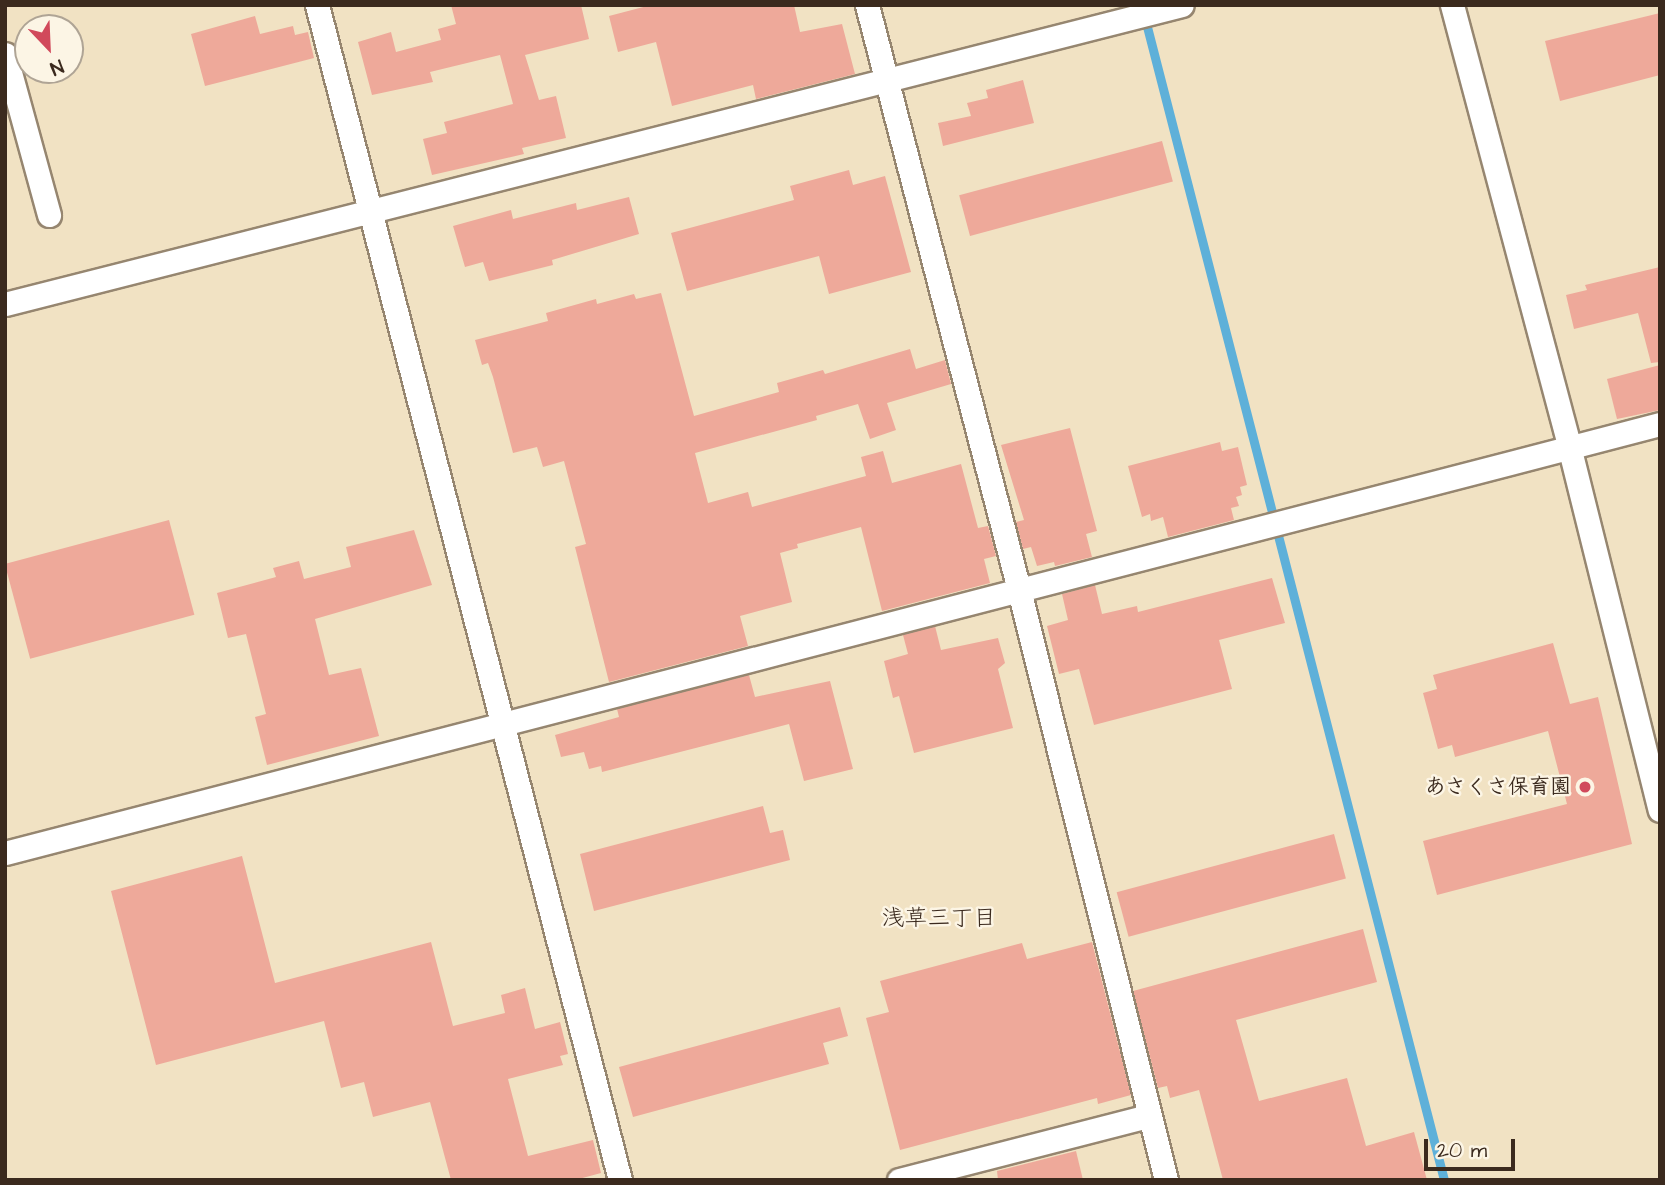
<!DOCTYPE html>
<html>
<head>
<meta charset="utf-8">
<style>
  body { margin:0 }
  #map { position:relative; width:1665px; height:1185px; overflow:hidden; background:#f1e2c3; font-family:"Architects Daughter","Klee One",sans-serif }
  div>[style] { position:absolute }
  .stream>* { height:9px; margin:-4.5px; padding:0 4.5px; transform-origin:4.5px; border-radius:4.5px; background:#5eb0d9 }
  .building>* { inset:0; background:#eea99a; transform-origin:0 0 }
  .roads { filter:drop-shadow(2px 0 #968670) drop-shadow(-2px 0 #968670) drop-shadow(0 2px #968670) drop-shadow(0 -2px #968670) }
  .minor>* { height:23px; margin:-11.5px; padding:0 11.5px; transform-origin:11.5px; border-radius:11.5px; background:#fff }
  .dots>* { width:19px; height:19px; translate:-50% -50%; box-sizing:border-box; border:4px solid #fcf5e5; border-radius:50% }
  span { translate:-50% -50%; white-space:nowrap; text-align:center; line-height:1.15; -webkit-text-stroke:5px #fcf5e5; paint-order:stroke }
  .poi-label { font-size:21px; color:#3b2a1e; font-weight:700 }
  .right { translate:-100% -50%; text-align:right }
  .neighbourhood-label { font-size:23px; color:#3b2a1e }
  .frame { position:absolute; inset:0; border:7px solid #3b2a1e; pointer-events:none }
  .north { position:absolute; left:14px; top:14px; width:70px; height:70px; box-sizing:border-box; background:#fcf5e5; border:2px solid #afa495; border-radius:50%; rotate:157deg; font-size:19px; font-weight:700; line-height:28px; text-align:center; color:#3b2a1e }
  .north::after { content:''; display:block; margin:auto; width:24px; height:32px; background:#d1495b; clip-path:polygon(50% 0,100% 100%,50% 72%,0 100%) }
  .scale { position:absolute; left:1424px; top:1139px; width:91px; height:32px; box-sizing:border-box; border:4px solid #3b2a1e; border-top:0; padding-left:9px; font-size:21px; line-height:24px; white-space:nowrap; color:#3b2a1e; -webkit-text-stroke:5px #fcf5e5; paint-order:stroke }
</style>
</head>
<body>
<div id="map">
  <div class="stream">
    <i style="left:1144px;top:15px;width:1203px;rotate:75.56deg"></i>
  </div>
  <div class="building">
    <i style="clip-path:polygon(451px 5px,581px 5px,589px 39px,525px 55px,539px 100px,556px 96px,566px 138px,522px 148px,524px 154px,432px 175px,423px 139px,447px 133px,444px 122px,513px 104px,500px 55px,430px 72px,433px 82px,372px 95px,358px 42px,391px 32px,396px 52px,441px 40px,438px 29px,456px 24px)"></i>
    <i style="clip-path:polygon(651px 5px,794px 5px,800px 32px,842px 24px,855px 74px,756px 99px,753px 85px,672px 106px,656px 42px,618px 52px,609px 16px)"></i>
    <i style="clip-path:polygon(1660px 13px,1660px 75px,1560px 101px,1545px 41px)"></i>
    <i style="clip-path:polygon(255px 16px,260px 34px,293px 26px,295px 35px,308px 32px,314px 58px,205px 86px,191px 34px)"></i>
    <i style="clip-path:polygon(1023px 80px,1034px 123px,943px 146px,938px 123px,971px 116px,967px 103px,988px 98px,986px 90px)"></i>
    <i style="left:1162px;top:141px;width:42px;height:210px;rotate:75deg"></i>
    <i style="clip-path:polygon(849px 170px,853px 185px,885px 176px,911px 272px,829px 294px,819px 256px,687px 291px,671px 233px,794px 200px,790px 186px)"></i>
    <i style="clip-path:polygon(629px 197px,639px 234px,552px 260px,553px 265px,489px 281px,483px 262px,465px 267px,453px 226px,511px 210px,513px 219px,576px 203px,577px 210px)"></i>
    <i style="clip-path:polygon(1660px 267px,1660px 362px,1651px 363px,1638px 313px,1574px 329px,1566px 295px,1587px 290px,1585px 285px)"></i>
    <i style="clip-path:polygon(661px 293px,694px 416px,779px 392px,777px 383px,823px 370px,825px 374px,910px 349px,916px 369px,945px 360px,951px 384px,887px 403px,896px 430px,870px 439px,858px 404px,816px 416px,817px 420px,695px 453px,708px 503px,748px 492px,752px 507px,866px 476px,861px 457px,883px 451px,892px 483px,961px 464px,978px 528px,988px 526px,996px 556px,984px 559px,990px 583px,882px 611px,861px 527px,797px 544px,798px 548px,780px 553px,792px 602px,740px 616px,748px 646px,609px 682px,575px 547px,586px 544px,564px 461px,543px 467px,537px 447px,513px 453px,493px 377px,488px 363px,482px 365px,475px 340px,548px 321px,546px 313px,596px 299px,597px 304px,634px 294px,636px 299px)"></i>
    <i style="clip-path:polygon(1660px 365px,1660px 410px,1617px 419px,1607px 379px)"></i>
    <i style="clip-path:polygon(1070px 428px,1097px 531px,1086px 534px,1092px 557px,1055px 566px,1054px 562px,1037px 566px,1031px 547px,1023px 549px,1016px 522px,1024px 520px,1001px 445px)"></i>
    <i style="clip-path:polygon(1220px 442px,1222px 451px,1238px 447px,1247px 485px,1240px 487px,1242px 495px,1236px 497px,1239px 506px,1231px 508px,1234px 520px,1168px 537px,1163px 517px,1151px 521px,1150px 514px,1142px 517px,1128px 466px)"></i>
    <i style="left:169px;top:520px;width:98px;height:170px;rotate:75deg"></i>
    <i style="clip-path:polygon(414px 530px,432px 585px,315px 619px,329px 675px,361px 668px,379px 736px,267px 765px,255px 717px,266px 714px,246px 634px,228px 638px,217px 593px,276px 577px,273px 568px,299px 561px,304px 579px,351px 567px,346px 547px)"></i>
    <i style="clip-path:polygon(1272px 578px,1285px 623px,1219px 640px,1232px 689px,1094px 725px,1079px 669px,1059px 674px,1047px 626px,1068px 620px,1062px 594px,1095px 585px,1102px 614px,1137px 606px,1138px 612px)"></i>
    <i style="clip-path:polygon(935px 626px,941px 650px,998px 638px,1005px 663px,998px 669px,1013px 728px,914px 753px,899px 696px,893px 698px,884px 661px,908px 654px,903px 635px)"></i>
    <i style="clip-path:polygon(1553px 643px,1570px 704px,1598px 697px,1632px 844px,1437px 895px,1423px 841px,1567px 804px,1548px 731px,1455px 757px,1452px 745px,1438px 749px,1423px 693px,1437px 689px,1433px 675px)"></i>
    <i style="clip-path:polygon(749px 675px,755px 697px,830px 681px,853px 769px,804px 781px,789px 724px,602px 772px,601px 766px,589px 769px,584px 752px,561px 757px,555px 735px,619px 717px,617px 709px)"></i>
    <i style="clip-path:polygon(763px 806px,770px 833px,783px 830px,790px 860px,594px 911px,580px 854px)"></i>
    <i style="left:1334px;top:834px;width:46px;height:225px;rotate:75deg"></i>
    <i style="clip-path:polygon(242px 856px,275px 983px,431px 942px,453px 1026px,505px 1013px,501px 995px,525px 988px,535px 1029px,560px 1022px,568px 1054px,560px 1056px,563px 1065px,508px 1079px,528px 1156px,593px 1140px,601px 1173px,575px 1180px,451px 1180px,430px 1102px,373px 1117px,364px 1082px,341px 1088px,324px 1021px,156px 1065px,111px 891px)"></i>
    <i style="clip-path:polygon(1363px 929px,1377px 982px,1236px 1020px,1259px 1101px,1347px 1078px,1366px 1146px,1414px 1132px,1427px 1180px,1223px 1180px,1199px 1090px,1170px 1098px,1167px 1086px,1158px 1088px,1133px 991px)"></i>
    <i style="clip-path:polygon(1092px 942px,1131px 1095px,1098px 1104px,1097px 1098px,900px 1150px,866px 1018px,889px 1012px,880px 981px,1022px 943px,1027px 959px)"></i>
    <i style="clip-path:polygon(840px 1007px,848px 1036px,823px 1043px,829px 1064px,633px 1117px,619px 1067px)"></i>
    <i style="clip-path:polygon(1076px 1151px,1083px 1180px,998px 1180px,997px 1171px)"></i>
  </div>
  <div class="roads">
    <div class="minor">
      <i style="left:317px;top:5px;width:1213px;rotate:75.54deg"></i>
      <i style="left:867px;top:5px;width:604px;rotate:75.43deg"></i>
      <i style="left:1019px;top:590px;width:608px;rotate:76.01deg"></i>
      <i style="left:1452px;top:5px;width:456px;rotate:75.1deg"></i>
      <i style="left:1569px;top:446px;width:375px;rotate:76deg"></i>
      <i style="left:5px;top:54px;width:167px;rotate:74.7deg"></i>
      <i style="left:5px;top:304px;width:1214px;rotate:-14.25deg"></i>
      <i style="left:5px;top:853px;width:1710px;rotate:-14.53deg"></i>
      <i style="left:899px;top:1180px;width:258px;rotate:-14.4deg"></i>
    </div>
  </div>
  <div class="dots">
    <i style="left:1585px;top:787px;background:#d1495b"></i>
  </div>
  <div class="poi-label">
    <span class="right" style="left:1571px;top:787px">あさくさ保育園</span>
  </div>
  <div class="neighbourhood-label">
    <span style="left:939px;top:918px">浅草三丁目</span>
  </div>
  <div class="frame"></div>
  <div class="north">N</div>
  <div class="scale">20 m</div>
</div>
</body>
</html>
